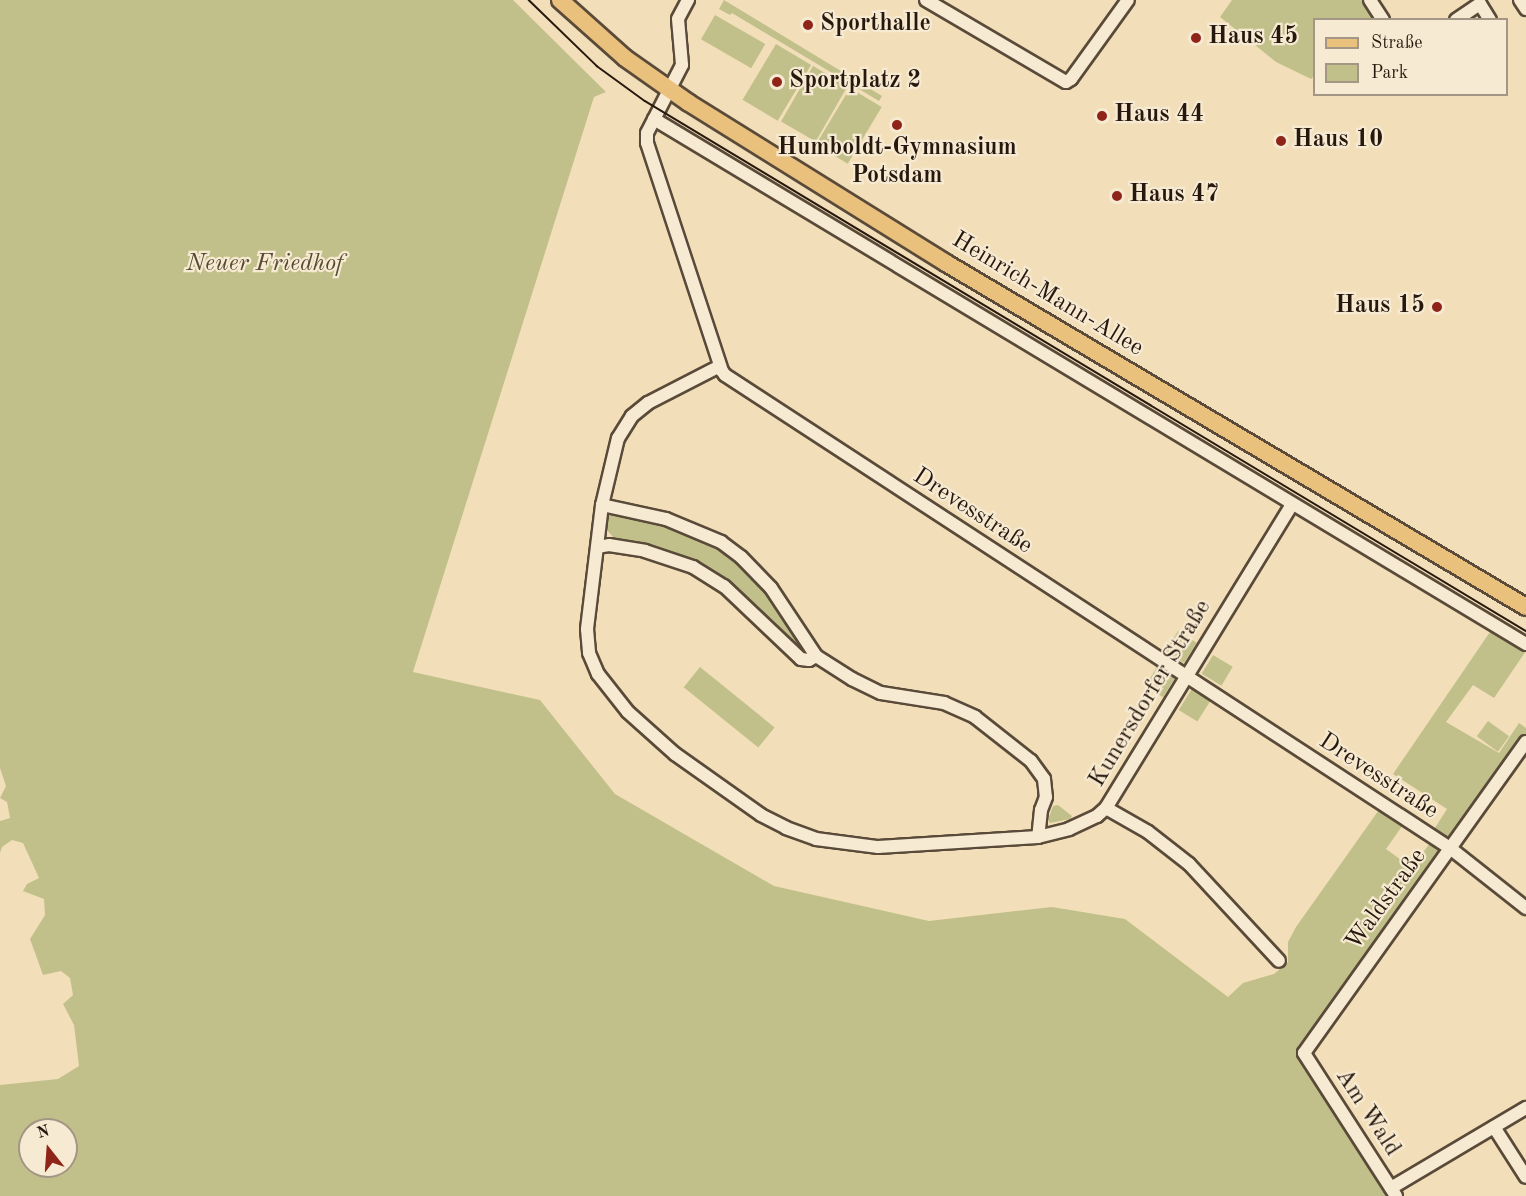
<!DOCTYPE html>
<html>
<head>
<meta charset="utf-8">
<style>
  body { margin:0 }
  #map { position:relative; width:1526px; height:1196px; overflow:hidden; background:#f2dfb9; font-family:"Old Standard TT",serif }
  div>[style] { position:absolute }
  .green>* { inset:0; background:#c2c08a; transform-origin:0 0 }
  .roads { filter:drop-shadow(2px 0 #5a4a39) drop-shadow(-2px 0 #5a4a39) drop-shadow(0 2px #5a4a39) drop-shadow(0 -2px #5a4a39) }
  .minor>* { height:12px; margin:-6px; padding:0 6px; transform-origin:6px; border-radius:6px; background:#f7ead2 }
  .major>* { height:16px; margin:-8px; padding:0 8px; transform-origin:8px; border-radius:8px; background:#e9c07c }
  .tram>* { height:1.5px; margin:-0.75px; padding:0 0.75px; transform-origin:0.75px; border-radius:0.75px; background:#27180e }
  .dots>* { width:16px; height:16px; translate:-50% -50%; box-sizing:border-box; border:3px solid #f7ead2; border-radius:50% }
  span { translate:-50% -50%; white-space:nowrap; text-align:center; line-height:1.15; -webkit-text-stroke:4.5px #f7ead2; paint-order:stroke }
  .poi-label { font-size:24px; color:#27180e; font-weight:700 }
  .left { translate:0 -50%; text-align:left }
  .right { translate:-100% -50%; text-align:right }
  .park-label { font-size:24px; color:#564a33; font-style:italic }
  .street-label { font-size:24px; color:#27180e }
  .legend { position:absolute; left:1313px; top:18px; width:195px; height:78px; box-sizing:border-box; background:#f7ead2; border:2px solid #a49684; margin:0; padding:8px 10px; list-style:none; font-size:18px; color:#27180e }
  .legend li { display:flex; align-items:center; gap:12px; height:30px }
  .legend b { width:30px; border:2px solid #a49684 }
  .north { position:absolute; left:18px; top:1118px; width:60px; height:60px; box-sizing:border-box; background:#f7ead2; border:2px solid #a49684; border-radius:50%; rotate:343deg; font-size:16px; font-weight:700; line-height:24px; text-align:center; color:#27180e }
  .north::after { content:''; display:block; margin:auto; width:21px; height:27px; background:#8f2418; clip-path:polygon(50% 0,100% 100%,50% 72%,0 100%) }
</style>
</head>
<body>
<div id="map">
  <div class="green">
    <i style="clip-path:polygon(evenodd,0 0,513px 0,606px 92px,594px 97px,413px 672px,540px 700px,615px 794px,774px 886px,929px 921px,1052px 907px,1125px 919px,1228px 997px,1243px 983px,1274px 974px,1288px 962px,1288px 942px,1296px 927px,1381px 807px,1405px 822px,1386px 849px,1412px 868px,1432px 840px,1448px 850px,1300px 1051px,1394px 1196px,0 1196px,0 1085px,58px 1079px,79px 1066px,74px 1025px,63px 1004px,73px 995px,70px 978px,61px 971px,43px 975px,30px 939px,45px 915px,44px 899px,23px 891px,27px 884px,39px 878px,23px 843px,12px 840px,2px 847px,0 853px,0 821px,10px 818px,7px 802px,0 798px,6px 786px,0 768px,0 0,30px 1130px,66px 1130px,66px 1166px,30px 1166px,30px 1130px)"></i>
    <i style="clip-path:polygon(724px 0,882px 96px,879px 101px,732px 13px,730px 15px,719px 9px)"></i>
    <i style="clip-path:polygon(1232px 0,1370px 0,1381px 19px,1314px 20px,1314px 76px,1311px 79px,1276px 62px,1220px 17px)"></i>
    <i style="left:715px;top:15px;width:58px;height:28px;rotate:30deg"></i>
    <i style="left:776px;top:44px;width:41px;height:65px;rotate:31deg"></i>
    <i style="left:813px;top:66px;width:40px;height:64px;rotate:30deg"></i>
    <i style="left:850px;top:88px;width:37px;height:66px;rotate:31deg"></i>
    <i style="clip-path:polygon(609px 512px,664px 521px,703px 536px,767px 589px,808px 648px,802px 654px,752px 604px,657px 551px,615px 539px,604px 527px)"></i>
    <i style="clip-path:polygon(1492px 629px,1526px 651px,1494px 698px,1473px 685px,1446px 722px,1499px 753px,1519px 723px,1526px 728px,1526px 738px,1450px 847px,1431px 834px,1447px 809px,1393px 774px)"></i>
    <i style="left:1178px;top:631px;width:22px;height:24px;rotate:32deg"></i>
    <i style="left:1213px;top:655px;width:23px;height:22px;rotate:31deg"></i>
    <i style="left:1158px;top:665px;width:21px;height:25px;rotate:31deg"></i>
    <i style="left:700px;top:667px;width:96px;height:26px;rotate:39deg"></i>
    <i style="left:1193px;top:687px;width:22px;height:27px;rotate:32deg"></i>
    <i style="left:1488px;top:721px;width:26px;height:19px;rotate:36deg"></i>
    <i style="clip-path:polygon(1058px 805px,1072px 816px,1070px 819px,1050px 823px,1048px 820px,1053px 806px)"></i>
  </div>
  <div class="roads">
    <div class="minor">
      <i style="left:688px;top:0;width:21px;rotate:118deg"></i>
      <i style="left:678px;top:19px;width:46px;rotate:85deg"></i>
      <i style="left:682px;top:65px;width:76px;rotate:117.2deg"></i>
      <i style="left:647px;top:133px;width:10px;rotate:90deg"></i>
      <i style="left:647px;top:143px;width:240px;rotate:71.8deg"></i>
      <i style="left:722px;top:371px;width:5px;rotate:53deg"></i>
      <i style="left:725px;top:375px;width:866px;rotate:33.12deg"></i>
      <i style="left:1450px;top:848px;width:97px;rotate:38.3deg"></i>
      <i style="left:926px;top:0;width:162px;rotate:30.4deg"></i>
      <i style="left:1066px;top:82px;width:6px;rotate:-31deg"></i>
      <i style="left:1071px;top:79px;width:97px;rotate:-54.2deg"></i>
      <i style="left:1370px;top:0;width:24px;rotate:57deg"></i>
      <i style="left:1520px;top:0;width:11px;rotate:56deg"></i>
      <i style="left:1456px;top:20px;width:29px;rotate:-34deg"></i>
      <i style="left:1480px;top:4px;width:19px;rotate:58deg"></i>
      <i style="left:654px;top:119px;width:1018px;rotate:31.05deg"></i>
      <i style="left:720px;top:366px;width:81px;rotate:152.8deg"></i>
      <i style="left:648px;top:403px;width:21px;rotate:141deg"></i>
      <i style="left:632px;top:416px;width:26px;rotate:122deg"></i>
      <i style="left:618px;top:438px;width:69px;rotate:103.4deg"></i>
      <i style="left:602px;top:505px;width:125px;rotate:96.9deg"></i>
      <i style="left:587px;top:629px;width:24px;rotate:85deg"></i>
      <i style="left:589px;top:653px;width:23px;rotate:67deg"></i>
      <i style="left:598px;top:674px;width:48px;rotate:51.7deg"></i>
      <i style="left:628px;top:712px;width:63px;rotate:41.8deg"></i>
      <i style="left:675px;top:754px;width:105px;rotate:35.3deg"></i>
      <i style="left:761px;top:815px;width:28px;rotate:27deg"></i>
      <i style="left:786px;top:828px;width:32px;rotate:20deg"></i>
      <i style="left:816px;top:839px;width:63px;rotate:7.4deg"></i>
      <i style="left:878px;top:847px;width:160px;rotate:-3.6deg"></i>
      <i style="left:1038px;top:837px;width:32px;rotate:-14deg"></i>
      <i style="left:1069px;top:829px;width:31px;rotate:-25deg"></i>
      <i style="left:1097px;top:816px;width:12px;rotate:-42deg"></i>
      <i style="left:1106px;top:808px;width:356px;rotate:-58.5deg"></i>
      <i style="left:602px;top:505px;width:66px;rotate:12.3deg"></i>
      <i style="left:666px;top:519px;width:60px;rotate:22.7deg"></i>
      <i style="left:721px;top:542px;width:25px;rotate:37deg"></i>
      <i style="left:741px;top:557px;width:43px;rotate:45.9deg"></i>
      <i style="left:771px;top:588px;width:82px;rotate:56.5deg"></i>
      <i style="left:816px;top:656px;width:43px;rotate:32.6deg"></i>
      <i style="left:852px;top:679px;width:32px;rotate:26deg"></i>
      <i style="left:881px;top:693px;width:64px;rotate:9deg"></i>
      <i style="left:944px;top:703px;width:34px;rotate:24deg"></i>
      <i style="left:975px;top:717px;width:71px;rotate:38.2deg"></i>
      <i style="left:1031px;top:761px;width:22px;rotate:54deg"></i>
      <i style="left:1044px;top:779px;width:18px;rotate:84deg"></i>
      <i style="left:1046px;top:797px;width:14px;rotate:111deg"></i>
      <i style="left:1041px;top:810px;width:27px;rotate:96deg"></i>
      <i style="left:597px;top:547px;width:12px;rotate:-9deg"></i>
      <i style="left:609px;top:545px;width:36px;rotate:9deg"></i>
      <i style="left:645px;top:551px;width:51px;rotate:18.4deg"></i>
      <i style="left:693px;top:567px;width:36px;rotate:32deg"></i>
      <i style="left:724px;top:586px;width:106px;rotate:43.5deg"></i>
      <i style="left:801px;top:659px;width:8px;rotate:7deg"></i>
      <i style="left:809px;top:660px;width:8px;rotate:-30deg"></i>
      <i style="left:1106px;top:808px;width:48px;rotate:29.7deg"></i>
      <i style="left:1148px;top:832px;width:52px;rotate:38deg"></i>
      <i style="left:1189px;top:864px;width:132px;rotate:47.1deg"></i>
      <i style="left:1494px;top:1127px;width:59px;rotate:57.4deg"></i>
      <i style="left:1391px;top:1188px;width:157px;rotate:-30.7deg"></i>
      <i style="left:1396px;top:1196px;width:170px;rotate:-122.8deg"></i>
      <i style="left:1304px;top:1053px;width:382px;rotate:-54.5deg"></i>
    </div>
    <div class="major">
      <i style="left:560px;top:0;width:87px;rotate:41.7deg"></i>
      <i style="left:625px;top:58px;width:78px;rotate:35.1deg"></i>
      <i style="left:689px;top:103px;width:303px;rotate:31.9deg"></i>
      <i style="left:946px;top:263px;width:674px;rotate:30.67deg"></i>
    </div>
  </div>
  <div class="tram">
    <i style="left:529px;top:0;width:95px;rotate:44.1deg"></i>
    <i style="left:597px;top:66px;width:59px;rotate:36.1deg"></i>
    <i style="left:645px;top:101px;width:1028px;rotate:31.03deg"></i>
  </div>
  <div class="dots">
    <i style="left:808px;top:25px;background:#8f2418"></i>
    <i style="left:1196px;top:38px;background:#8f2418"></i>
    <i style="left:777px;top:82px;background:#8f2418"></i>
    <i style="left:1102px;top:116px;background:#8f2418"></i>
    <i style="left:897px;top:125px;background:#8f2418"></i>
    <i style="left:1281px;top:141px;background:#8f2418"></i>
    <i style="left:1117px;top:196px;background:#8f2418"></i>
    <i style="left:1437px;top:307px;background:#8f2418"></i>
  </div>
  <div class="poi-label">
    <span class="left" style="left:820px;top:25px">Sporthalle</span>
    <span class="left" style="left:1208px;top:38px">Haus 45</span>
    <span class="left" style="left:789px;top:82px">Sportplatz 2</span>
    <span class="left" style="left:1114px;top:116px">Haus 44</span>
    <span class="left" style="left:1293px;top:141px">Haus 10</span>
    <span style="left:897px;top:163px">Humboldt-Gymnasium<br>Potsdam</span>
    <span class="left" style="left:1129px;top:196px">Haus 47</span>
    <span class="right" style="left:1425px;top:307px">Haus 15</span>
  </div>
  <div class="park-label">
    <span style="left:265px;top:265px">Neuer Friedhof</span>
  </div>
  <div class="street-label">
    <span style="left:1047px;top:295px;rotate:31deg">Heinrich-Mann-Allee</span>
    <span style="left:972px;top:512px;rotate:33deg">Drevesstraße</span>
    <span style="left:1151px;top:694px;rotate:-59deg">Kunersdorfer Straße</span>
    <span style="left:1378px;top:777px;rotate:33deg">Drevesstraße</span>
    <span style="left:1387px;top:900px;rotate:-54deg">Waldstraße</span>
    <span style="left:1367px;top:1113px;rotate:57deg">Am Wald</span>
  </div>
  <ul class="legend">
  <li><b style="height:8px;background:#e9c07c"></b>Straße</li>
  <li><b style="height:16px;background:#c2c08a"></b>Park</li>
  </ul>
  <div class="north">N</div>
</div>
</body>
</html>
